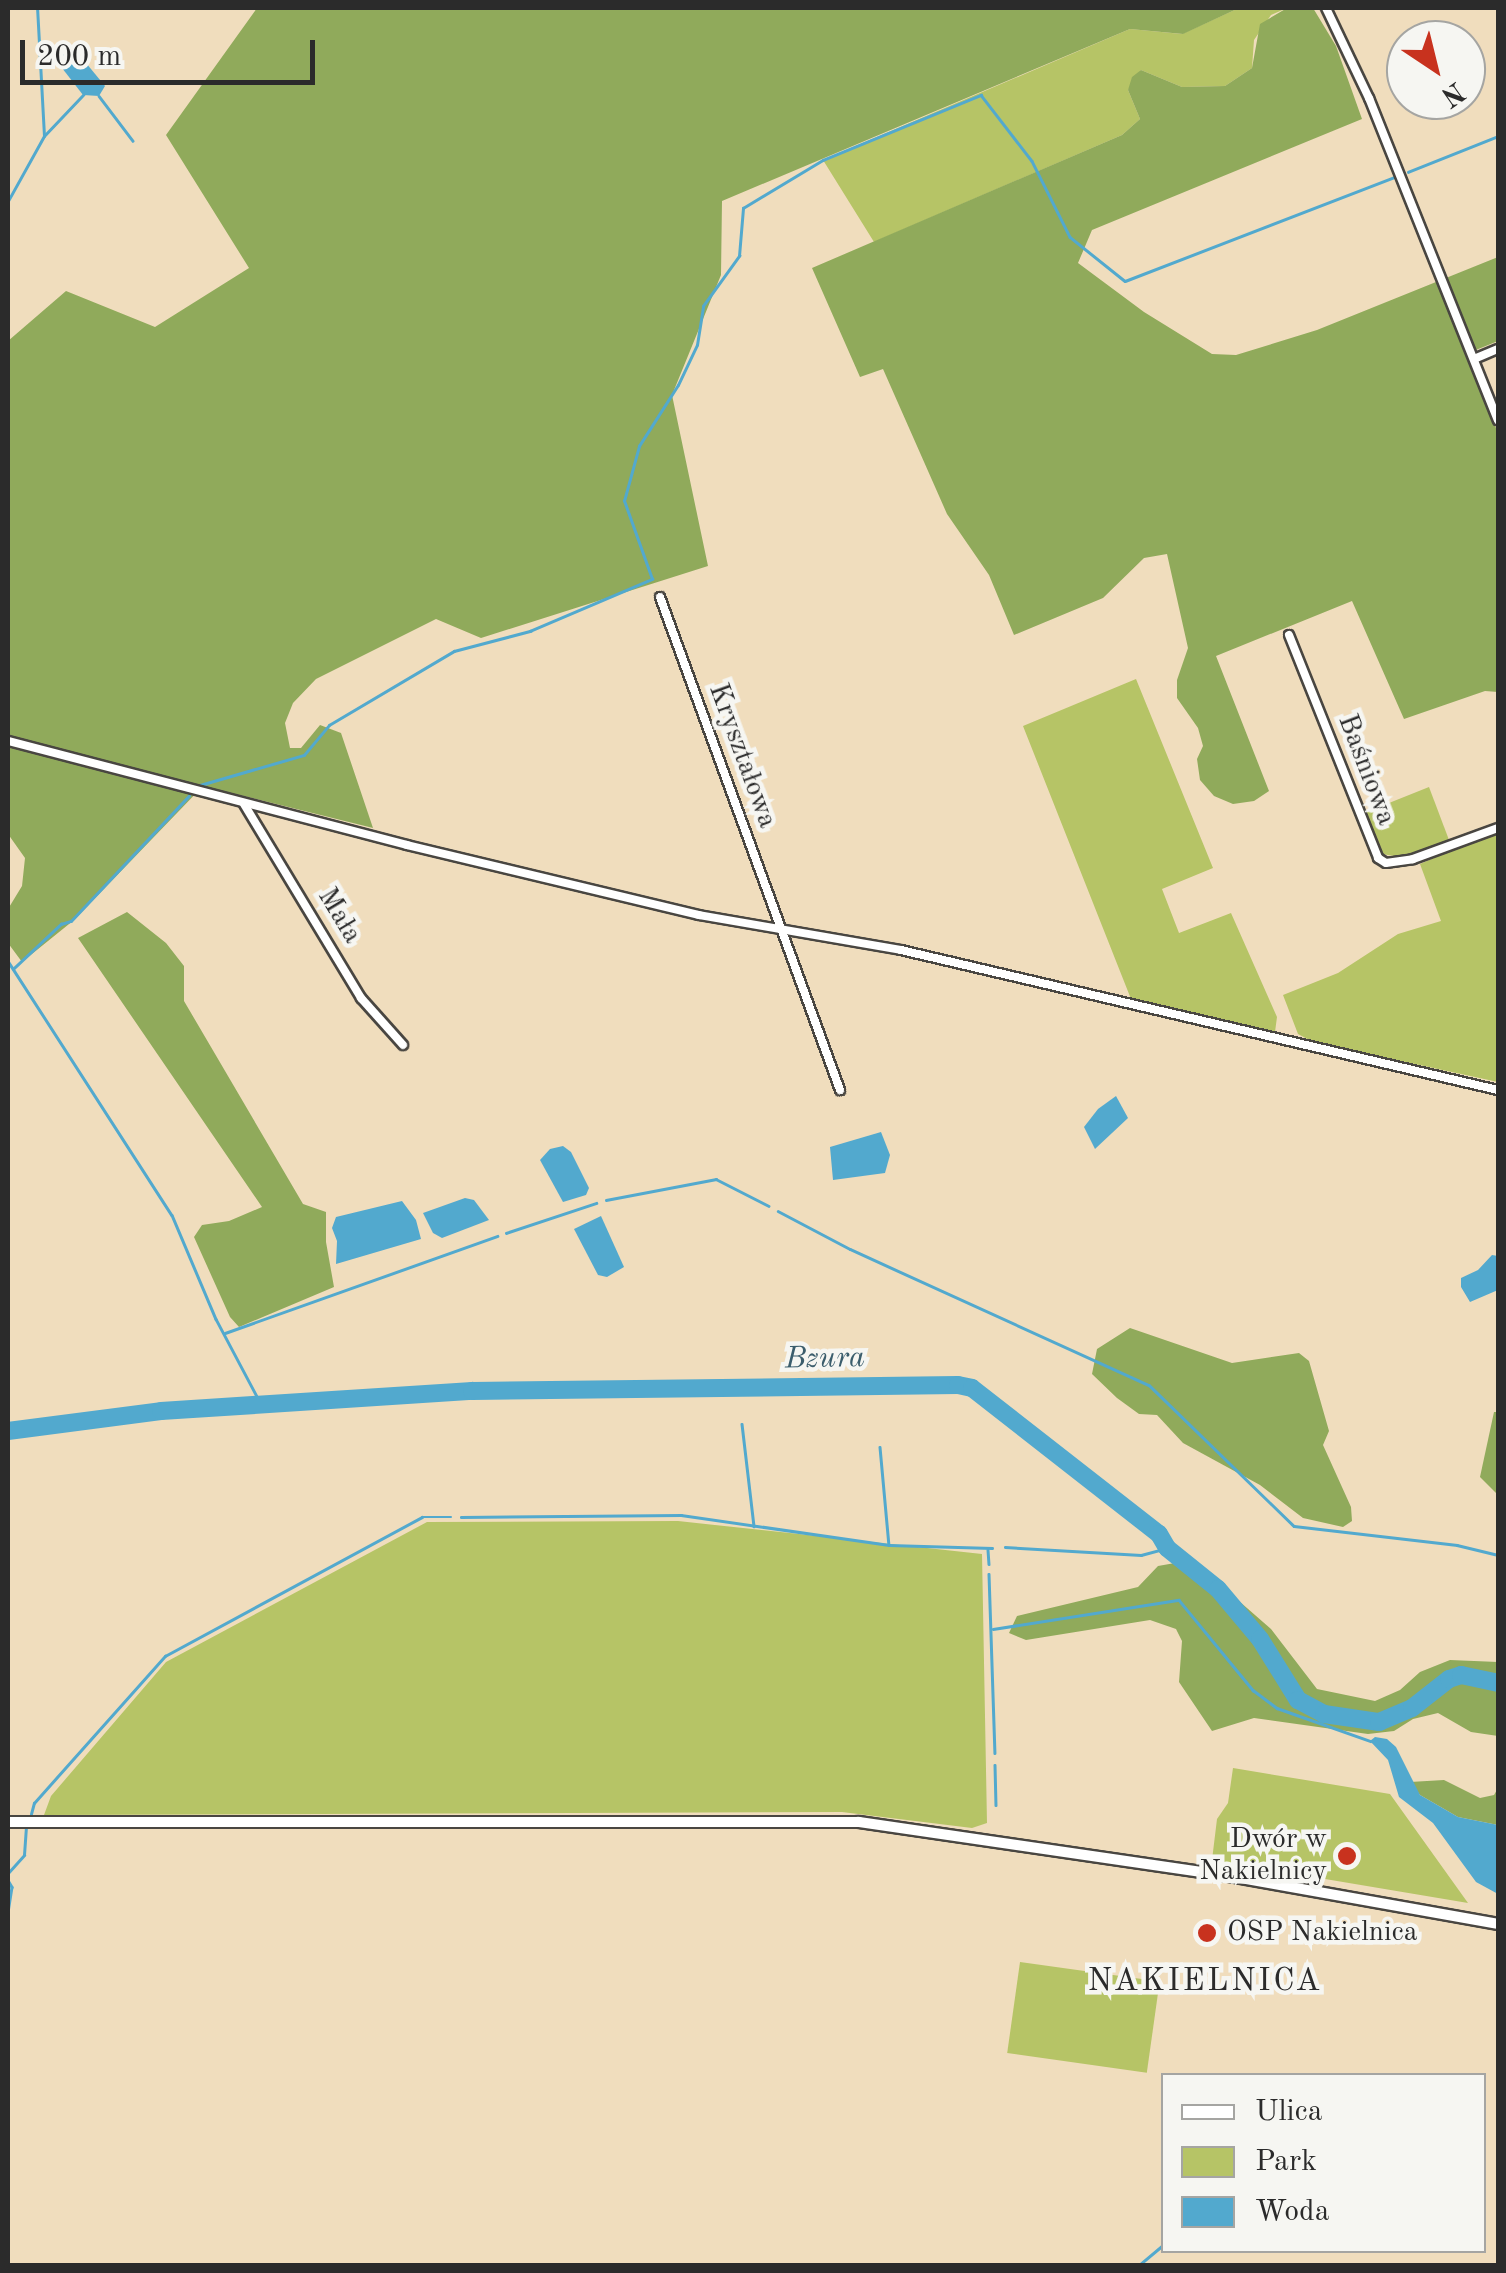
<!DOCTYPE html>
<html>
<head>
<meta charset="utf-8">
<style>
  body { margin:0 }
  #map { position:relative; width:1506px; height:2273px; overflow:hidden; background:#f0ddbd; font-family:"Old Standard TT",serif }
  div>[style] { position:absolute }
  .green>* { inset:0; background:#b6c466; transform-origin:0 0 }
  .forest>* { inset:0; background:#90aa5b }
  .water>* { inset:0; background:#52a9ce }
  .stream>* { height:2.5px; margin:-1.25px; padding:0 1.25px; transform-origin:1.25px; border-radius:1.25px; background:#52a9ce }
  .river>* { height:18px; margin:-9px; padding:0 9px; transform-origin:9px; border-radius:9px; background:#52a9ce }
  .roads { filter:drop-shadow(2px 0 #494641) drop-shadow(-2px 0 #494641) drop-shadow(0 2px #494641) drop-shadow(0 -2px #494641) }
  .minor>* { height:8px; margin:-4px; padding:0 4px; transform-origin:4px; border-radius:4px; background:#fff }
  .tertiary>* { height:10px; margin:-5px; padding:0 5px; transform-origin:5px; border-radius:5px; background:#fff }
  .dots>* { width:28px; height:28px; translate:-50% -50%; box-sizing:border-box; border:5px solid #f6f6f2; border-radius:50% }
  span { translate:-50% -50%; white-space:nowrap; text-align:center; line-height:1.15; -webkit-text-stroke:9px #f6f6f2; paint-order:stroke }
  .street-label { font-size:28px; color:#2b2b2b }
  .poi-label { font-size:28px; color:#2b2b2b }
  .right { translate:-100% -50%; text-align:right }
  .left { translate:0 -50%; text-align:left }
  .water-label { font-size:30px; color:#3b5d6c; font-style:italic }
  .quarter-label { font-size:32px; color:#2b2b2b; letter-spacing:2.5px }
  .frame { position:absolute; inset:0; border:10px solid #2b2b2b; pointer-events:none }
  .legend { position:absolute; left:1161px; top:2073px; width:325px; height:180px; box-sizing:border-box; background:#f6f6f2; border:2px solid #a5a5a2; margin:0; padding:12px 18px; list-style:none; font-size:30px; color:#2b2b2b }
  .legend li { display:flex; align-items:center; gap:20px; height:50px }
  .legend b { width:50px; border:2px solid #a5a5a2 }
  .north { position:absolute; left:1386px; top:20px; width:100px; height:100px; box-sizing:border-box; background:#f6f6f2; border:2px solid #a5a5a2; border-radius:50%; rotate:145deg; font-size:28px; font-weight:700; line-height:40px; text-align:center; color:#2b2b2b }
  .north::after { content:''; display:block; margin:auto; width:35px; height:45px; background:#c8321e; clip-path:polygon(50% 0,100% 100%,50% 72%,0 100%) }
  .scale { position:absolute; left:20px; top:40px; width:295px; height:45px; box-sizing:border-box; border:5px solid #2b2b2b; border-top:0; padding-left:12px; font-size:30px; line-height:35px; white-space:nowrap; color:#2b2b2b; -webkit-text-stroke:8px #f6f6f2; paint-order:stroke }
</style>
</head>
<body>
<div id="map">
  <div class="green">
    <i style="clip-path:polygon(1239px 8px,1287px 8px,1271px 15px,1254px 40px,1252px 68px,1225px 86px,1182px 87px,1141px 70px,1128px 90px,1140px 119px,1122px 135px,874px 242px,823px 160px,1130px 29px,1182px 34px)"></i>
    <i style="clip-path:polygon(1136px 679px,1213px 868px,1162px 889px,1179px 933px,1231px 913px,1277px 1017px,1275px 1032px,1131px 999px,1023px 726px)"></i>
    <i style="clip-path:polygon(1429px 787px,1449px 840px,1400px 857px,1382px 854px,1375px 846px,1364px 813px)"></i>
    <i style="clip-path:polygon(1492px 833px,1498px 833px,1498px 1082px,1313px 1042px,1298px 1034px,1283px 995px,1338px 973px,1398px 934px,1441px 921px,1420px 864px)"></i>
    <i style="clip-path:polygon(678px 1521px,982px 1554px,987px 1823px,972px 1828px,842px 1812px,44px 1815px,51px 1796px,166px 1662px,427px 1522px)"></i>
    <i style="clip-path:polygon(1233px 1768px,1390px 1794px,1468px 1903px,1212px 1860px,1217px 1819px,1228px 1803px)"></i>
    <i style="left:1020px;top:1962px;width:141px;height:92px;rotate:8deg"></i>
  </div>
  <div class="forest">
    <i style="clip-path:polygon(257px 8px,1239px 8px,1183px 34px,1130px 29px,722px 201px,721px 275px,672px 395px,708px 566px,481px 638px,436px 619px,316px 679px,293px 703px,285px 723px,290px 748px,301px 748px,320px 725px,341px 733px,373px 828px,203px 786px,74px 920px,22px 962px,8px 943px,8px 909px,22px 886px,25px 858px,8px 834px,8px 341px,66px 291px,155px 327px,249px 268px,166px 135px)"></i>
    <i style="clip-path:polygon(1287px 8px,1313px 8px,1336px 46px,1362px 119px,1092px 230px,1078px 263px,1144px 312px,1212px 354px,1236px 355px,1317px 330px,1498px 257px,1498px 341px,1466px 354px,1498px 433px,1498px 692px,1485px 691px,1404px 719px,1352px 601px,1216px 656px,1269px 791px,1254px 801px,1233px 804px,1214px 796px,1200px 780px,1197px 759px,1203px 746px,1198px 728px,1177px 698px,1177px 680px,1188px 648px,1167px 554px,1144px 558px,1103px 598px,1014px 635px,989px 575px,947px 514px,883px 369px,860px 377px,812px 268px,1122px 135px,1140px 119px,1128px 90px,1132px 77px,1141px 70px,1182px 87px,1225px 86px,1252px 68px,1260px 24px)"></i>
    <i style="clip-path:polygon(127px 912px,166px 943px,184px 966px,184px 1001px,303px 1204px,326px 1212px,326px 1242px,334px 1287px,239px 1327px,230px 1317px,194px 1237px,202px 1225px,229px 1221px,262px 1207px,78px 938px)"></i>
    <i style="clip-path:polygon(1130px 1328px,1232px 1363px,1299px 1353px,1309px 1361px,1329px 1431px,1323px 1445px,1351px 1507px,1352px 1521px,1343px 1527px,1303px 1518px,1260px 1485px,1183px 1443px,1157px 1415px,1139px 1414px,1117px 1398px,1092px 1374px,1097px 1349px)"></i>
    <i style="clip-path:polygon(1494px 1412px,1498px 1412px,1498px 1495px,1480px 1477px)"></i>
    <i style="clip-path:polygon(1192px 1560px,1271px 1629px,1317px 1689px,1375px 1701px,1400px 1690px,1420px 1672px,1450px 1660px,1498px 1662px,1498px 1736px,1471px 1732px,1438px 1713px,1413px 1719px,1394px 1731px,1368px 1734px,1254px 1718px,1212px 1731px,1179px 1682px,1182px 1641px,1176px 1629px,1150px 1620px,1026px 1640px,1009px 1633px,1017px 1616px,1138px 1587px,1158px 1566px)"></i>
    <i style="clip-path:polygon(1444px 1780px,1480px 1798px,1494px 1795px,1498px 1788px,1498px 1825px,1458px 1817px,1420px 1795px,1410px 1782px)"></i>
  </div>
  <div class="water">
    <i style="clip-path:polygon(65px 44px,72px 46px,105px 86px,99px 96px,83px 95px,55px 59px,55px 52px)"></i>
    <i style="clip-path:polygon(1116px 1096px,1128px 1118px,1095px 1149px,1084px 1127px,1098px 1109px)"></i>
    <i style="clip-path:polygon(881px 1132px,890px 1155px,885px 1173px,833px 1180px,830px 1147px)"></i>
    <i style="clip-path:polygon(563px 1146px,571px 1152px,589px 1188px,586px 1195px,563px 1202px,540px 1160px,550px 1149px)"></i>
    <i style="clip-path:polygon(465px 1198px,474px 1200px,489px 1220px,442px 1238px,433px 1233px,423px 1213px)"></i>
    <i style="clip-path:polygon(402px 1201px,416px 1220px,421px 1239px,336px 1264px,337px 1241px,332px 1228px,336px 1217px)"></i>
    <i style="clip-path:polygon(601px 1216px,624px 1267px,607px 1277px,598px 1275px,574px 1229px)"></i>
    <i style="clip-path:polygon(1492px 1255px,1498px 1256px,1498px 1290px,1470px 1302px,1461px 1287px,1461px 1278px,1478px 1270px)"></i>
    <i style="clip-path:polygon(1375px 1737px,1387px 1739px,1396px 1747px,1420px 1795px,1458px 1817px,1498px 1825px,1498px 1894px,1476px 1882px,1433px 1823px,1399px 1797px,1388px 1760px,1370px 1741px)"></i>
  </div>
  <div class="stream">
    <i style="left:99px;top:96px;width:56px;rotate:52.9deg"></i>
    <i style="left:44px;top:136px;width:57px;rotate:-46.4deg"></i>
    <i style="left:1408px;top:172px;width:97px;rotate:-21.8deg"></i>
    <i style="left:8px;top:201px;width:74px;rotate:-61deg"></i>
    <i style="left:44px;top:136px;width:128px;rotate:-93.1deg"></i>
    <i style="left:200px;top:785px;width:108px;rotate:-16.1deg"></i>
    <i style="left:304px;top:755px;width:39px;rotate:-50deg"></i>
    <i style="left:329px;top:725px;width:145px;rotate:-30.6deg"></i>
    <i style="left:454px;top:651px;width:79px;rotate:-14.7deg"></i>
    <i style="left:530px;top:631px;width:133px;rotate:-23.1deg"></i>
    <i style="left:652px;top:579px;width:83px;rotate:-109.7deg"></i>
    <i style="left:624px;top:501px;width:57px;rotate:-74.7deg"></i>
    <i style="left:639px;top:446px;width:72px;rotate:-57.4deg"></i>
    <i style="left:678px;top:385px;width:44px;rotate:-64.6deg"></i>
    <i style="left:697px;top:345px;width:39px;rotate:-81deg"></i>
    <i style="left:703px;top:306px;width:62px;rotate:-54.2deg"></i>
    <i style="left:739px;top:256px;width:48px;rotate:-85.2deg"></i>
    <i style="left:743px;top:208px;width:93px;rotate:-31deg"></i>
    <i style="left:823px;top:160px;width:171px;rotate:-22.4deg"></i>
    <i style="left:981px;top:95px;width:83px;rotate:52.3deg"></i>
    <i style="left:1032px;top:161px;width:85px;rotate:63.4deg"></i>
    <i style="left:1070px;top:237px;width:70px;rotate:38.7deg"></i>
    <i style="left:1125px;top:281px;width:288px;rotate:-21.1deg"></i>
    <i style="left:8px;top:961px;width:302px;rotate:57.2deg"></i>
    <i style="left:172px;top:1215px;width:113px;rotate:67.1deg"></i>
    <i style="left:216px;top:1319px;width:98px;rotate:62.1deg"></i>
    <i style="left:13px;top:969px;width:66px;rotate:-43.2deg"></i>
    <i style="left:61px;top:924px;width:10px;rotate:-17deg"></i>
    <i style="left:71px;top:921px;width:172px;rotate:-46.7deg"></i>
    <i style="left:606px;top:1200px;width:112px;rotate:-10.8deg"></i>
    <i style="left:716px;top:1179px;width:59px;rotate:27deg"></i>
    <i style="left:778px;top:1211px;width:81px;rotate:27.8deg"></i>
    <i style="left:850px;top:1249px;width:328px;rotate:24.5deg"></i>
    <i style="left:1149px;top:1385px;width:202px;rotate:44.2deg"></i>
    <i style="left:1294px;top:1526px;width:164px;rotate:6.6deg"></i>
    <i style="left:1457px;top:1545px;width:42px;rotate:13.7deg"></i>
    <i style="left:506px;top:1233px;width:95px;rotate:-18.4deg"></i>
    <i style="left:225px;top:1333px;width:289px;rotate:-19.6deg"></i>
    <i style="left:742px;top:1424px;width:103px;rotate:83.3deg"></i>
    <i style="left:880px;top:1447px;width:98px;rotate:84.8deg"></i>
    <i style="left:461px;top:1517px;width:220px;rotate:-0.5deg"></i>
    <i style="left:681px;top:1515px;width:210px;rotate:8.2deg"></i>
    <i style="left:889px;top:1545px;width:103px;rotate:1.7deg"></i>
    <i style="left:1005px;top:1547px;width:136px;rotate:3.4deg"></i>
    <i style="left:1141px;top:1555px;width:27px;rotate:-15deg"></i>
    <i style="left:988px;top:1550px;width:14px;rotate:86deg"></i>
    <i style="left:989px;top:1574px;width:179px;rotate:88.1deg"></i>
    <i style="left:993px;top:1629px;width:188px;rotate:-8.9deg"></i>
    <i style="left:1179px;top:1600px;width:117px;rotate:50.6deg"></i>
    <i style="left:1253px;top:1690px;width:30px;rotate:37deg"></i>
    <i style="left:1277px;top:1708px;width:99px;rotate:19.5deg"></i>
    <i style="left:995px;top:1765px;width:40px;rotate:88.6deg"></i>
    <i style="left:31px;top:1814px;width:11px;rotate:-75deg"></i>
    <i style="left:34px;top:1803px;width:197px;rotate:-48.3deg"></i>
    <i style="left:165px;top:1656px;width:292px;rotate:-28.4deg"></i>
    <i style="left:422px;top:1517px;width:29px"></i>
    <i style="left:8px;top:1873px;width:24px;rotate:-48deg"></i>
    <i style="left:24px;top:1855px;width:26px;rotate:-86deg"></i>
    <i style="left:8px;top:1880px;width:8px;rotate:60deg"></i>
    <i style="left:12px;top:1887px;width:25px;rotate:99deg"></i>
    <i style="left:1138px;top:2266px;width:34px;rotate:-40deg"></i>
  </div>
  <div class="river">
    <i style="left:8px;top:1431px;width:154px;rotate:-7.4deg"></i>
    <i style="left:161px;top:1411px;width:312px;rotate:-3.7deg"></i>
    <i style="left:472px;top:1391px;width:486px;rotate:-0.7deg"></i>
    <i style="left:958px;top:1385px;width:14px;rotate:12deg"></i>
    <i style="left:972px;top:1388px;width:237px;rotate:38deg"></i>
    <i style="left:1159px;top:1534px;width:16px;rotate:60deg"></i>
    <i style="left:1167px;top:1548px;width:65px;rotate:38.8deg"></i>
    <i style="left:1218px;top:1589px;width:65px;rotate:50deg"></i>
    <i style="left:1260px;top:1639px;width:72px;rotate:58.1deg"></i>
    <i style="left:1298px;top:1700px;width:30px;rotate:28deg"></i>
    <i style="left:1324px;top:1714px;width:56px;rotate:8.3deg"></i>
    <i style="left:1379px;top:1722px;width:36px;rotate:-23deg"></i>
    <i style="left:1412px;top:1708px;width:47px;rotate:-38.1deg"></i>
    <i style="left:1449px;top:1679px;width:13px;rotate:-18deg"></i>
    <i style="left:1461px;top:1675px;width:38px;rotate:12deg"></i>
  </div>
  <div class="roads">
    <div class="minor">
      <i style="left:1326px;top:8px;width:100px;rotate:64.5deg"></i>
      <i style="left:1369px;top:98px;width:347px;rotate:68.2deg"></i>
      <i style="left:1474px;top:359px;width:26px;rotate:-23deg"></i>
      <i style="left:660px;top:597px;width:525px;rotate:69.94deg"></i>
      <i style="left:1289px;top:635px;width:240px;rotate:68.2deg"></i>
      <i style="left:1378px;top:858px;width:9px;rotate:32deg"></i>
      <i style="left:1386px;top:863px;width:27px;rotate:-8deg"></i>
      <i style="left:1413px;top:859px;width:90px;rotate:-20deg"></i>
      <i style="left:8px;top:741px;width:412px;rotate:14.6deg"></i>
      <i style="left:407px;top:845px;width:300px;rotate:13.5deg"></i>
      <i style="left:699px;top:915px;width:205px;rotate:9.8deg"></i>
      <i style="left:901px;top:950px;width:613px;rotate:13.2deg"></i>
      <i style="left:244px;top:804px;width:227px;rotate:58.9deg"></i>
      <i style="left:361px;top:998px;width:63px;rotate:48.2deg"></i>
    </div>
    <div class="tertiary">
      <i style="left:8px;top:1822px;width:851px"></i>
      <i style="left:859px;top:1822px;width:374px;rotate:8.3deg"></i>
      <i style="left:1229px;top:1876px;width:273px;rotate:10.1deg"></i>
    </div>
  </div>
  <div class="dots">
    <i style="left:1347px;top:1856px;background:#c8321e"></i>
    <i style="left:1207px;top:1933px;background:#c8321e"></i>
  </div>
  <div class="street-label">
    <span style="left:742px;top:756px;rotate:70deg">Kryształowa</span>
    <span style="left:1366px;top:770px;rotate:69deg">Baśniowa</span>
    <span style="left:339px;top:916px;rotate:59deg">Mała</span>
  </div>
  <div class="poi-label">
    <span class="right" style="left:1327px;top:1856px">Dwór w<br>Nakielnicy</span>
    <span class="left" style="left:1227px;top:1933px">OSP Nakielnica</span>
  </div>
  <div class="water-label">
    <span style="left:825px;top:1359px;rotate:-1deg">Bzura</span>
  </div>
  <div class="quarter-label">
    <span style="left:1205px;top:1982px">NAKIELNICA</span>
  </div>
  <div class="frame"></div>
  <ul class="legend">
  <li><b style="height:12px;background:#fff"></b>Ulica</li>
  <li><b style="height:28px;background:#b6c466"></b>Park</li>
  <li><b style="height:28px;background:#52a9ce"></b>Woda</li>
  </ul>
  <div class="north">N</div>
  <div class="scale">200 m</div>
</div>
</body>
</html>
